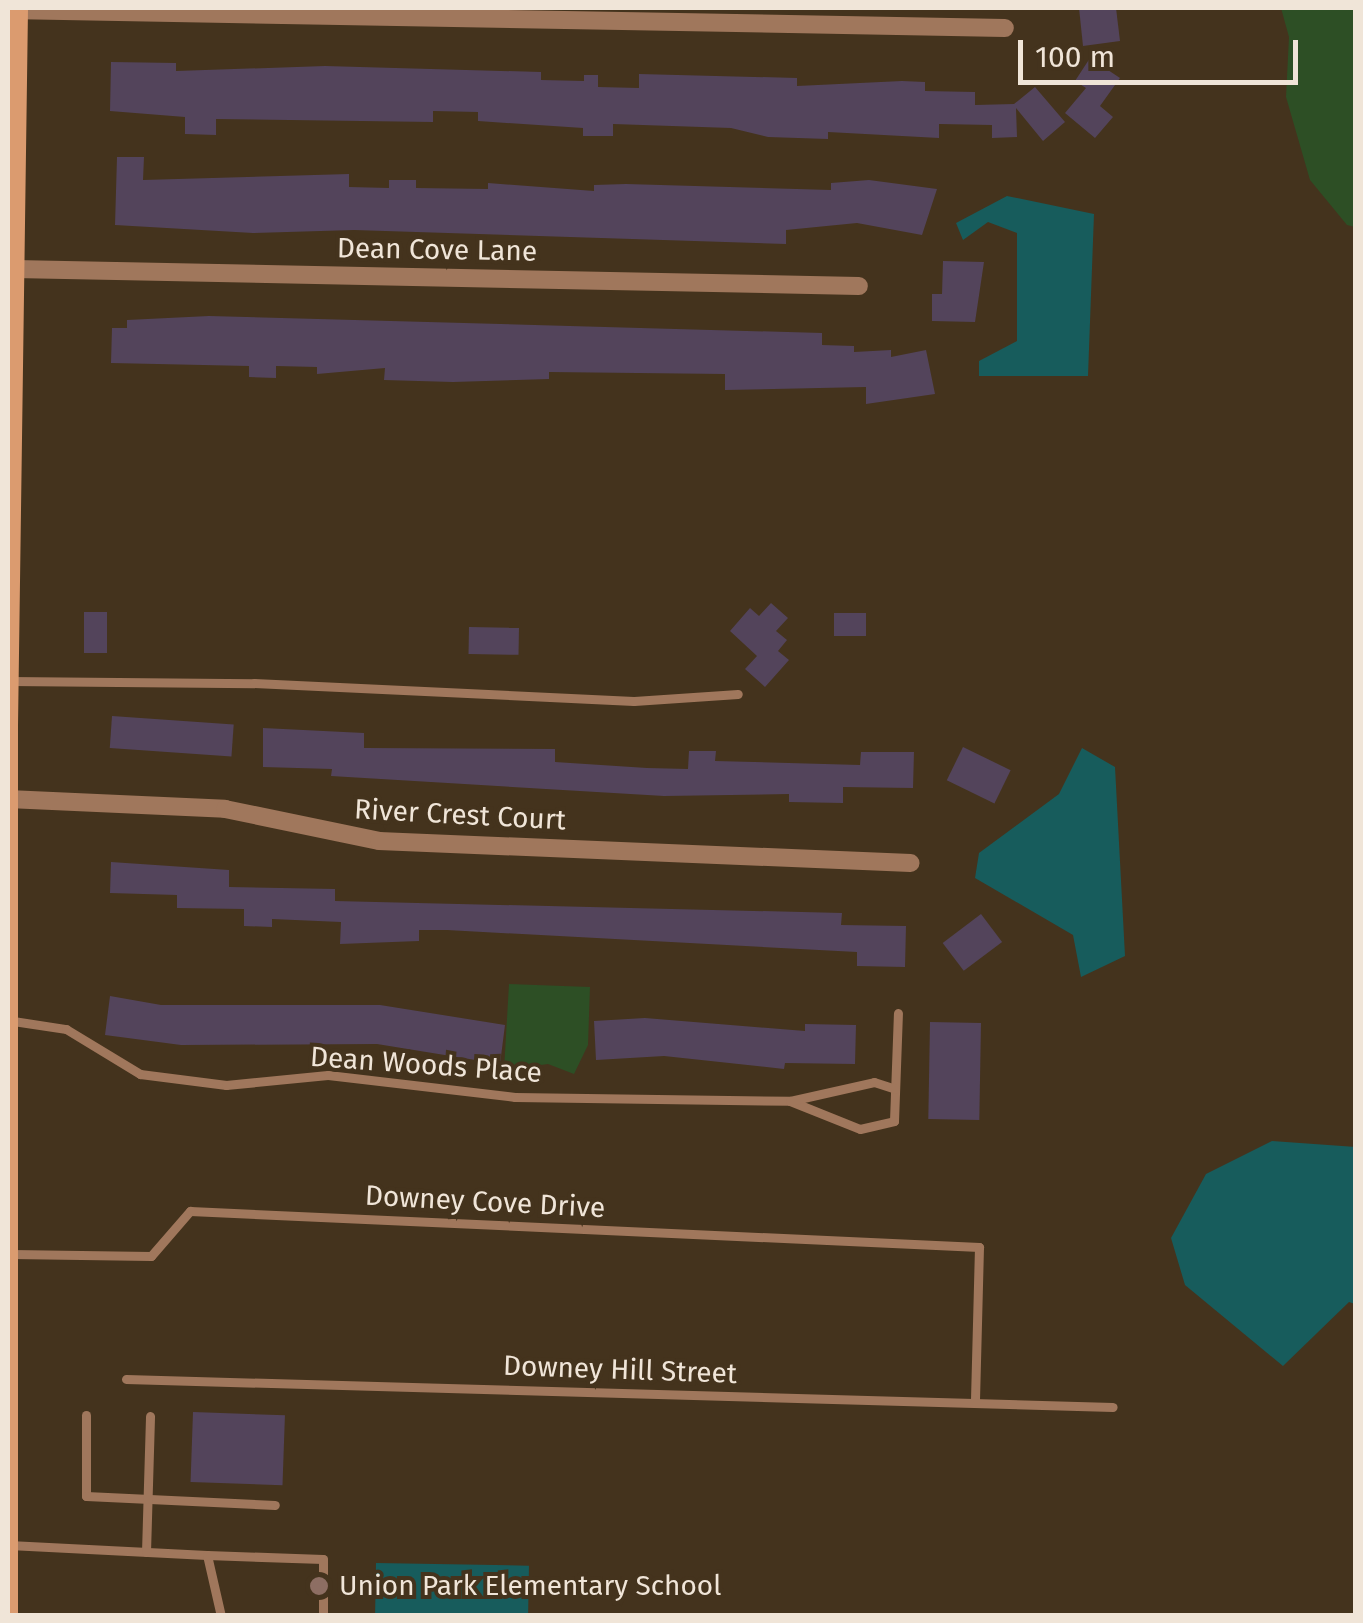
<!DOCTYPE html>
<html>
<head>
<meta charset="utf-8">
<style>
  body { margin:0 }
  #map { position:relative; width:1363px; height:1623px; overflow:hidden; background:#44331d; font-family:"Fira Sans",sans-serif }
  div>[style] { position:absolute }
  .green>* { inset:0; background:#2d4f25 }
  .water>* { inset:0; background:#175c5c; transform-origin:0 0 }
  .building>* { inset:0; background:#53445b; transform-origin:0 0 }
  .service>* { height:9px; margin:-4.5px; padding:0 4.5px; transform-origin:4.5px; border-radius:4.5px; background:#a0775c }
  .minor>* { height:18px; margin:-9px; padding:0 9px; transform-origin:9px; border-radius:9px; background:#a0775c }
  .secondary>* { height:20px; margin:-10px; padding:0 10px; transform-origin:10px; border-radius:10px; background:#db9b6f }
  .dots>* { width:28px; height:28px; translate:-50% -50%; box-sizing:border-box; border:5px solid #44331d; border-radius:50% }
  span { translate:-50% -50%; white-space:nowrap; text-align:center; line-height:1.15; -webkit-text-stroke:8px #44331d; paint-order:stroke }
  .street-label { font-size:28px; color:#f0e5d8 }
  .poi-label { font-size:28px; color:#f0e5d8 }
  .left { translate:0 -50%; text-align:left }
  .frame { position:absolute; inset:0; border:10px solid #f0e5d8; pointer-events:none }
  .scale { position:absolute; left:1018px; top:40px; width:280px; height:45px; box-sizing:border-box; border:5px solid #f0e5d8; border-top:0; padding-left:12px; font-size:30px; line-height:35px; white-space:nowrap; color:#f0e5d8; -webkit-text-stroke:8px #44331d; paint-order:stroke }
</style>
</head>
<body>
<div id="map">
  <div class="green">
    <i style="clip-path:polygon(1281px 8px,1355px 8px,1355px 227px,1347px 225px,1310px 180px,1286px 97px,1289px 37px)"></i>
    <i style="clip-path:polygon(509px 984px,590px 987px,588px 1045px,574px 1074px,548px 1064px,504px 1070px)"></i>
  </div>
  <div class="water">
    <i style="clip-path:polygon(1007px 196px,1094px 214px,1088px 376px,979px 376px,979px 361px,1017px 341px,1017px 233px,988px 222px,963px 240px,956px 223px)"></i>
    <i style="clip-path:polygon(1082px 748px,1115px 767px,1125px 956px,1081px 977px,1073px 935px,975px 878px,979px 853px,1059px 794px)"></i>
    <i style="clip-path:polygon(1272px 1141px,1356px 1147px,1355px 1304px,1349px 1302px,1283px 1366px,1185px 1285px,1171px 1238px,1206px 1174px)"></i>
    <i style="left:376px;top:1563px;width:153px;height:52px;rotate:1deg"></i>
  </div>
  <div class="building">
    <i style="clip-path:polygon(1079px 8px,1116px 8px,1120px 41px,1083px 46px)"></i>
    <i style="clip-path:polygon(1090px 58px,1120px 78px,1100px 106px,1113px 117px,1095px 138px,1065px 113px,1086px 88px,1075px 81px)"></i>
    <i style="clip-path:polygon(111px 62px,176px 63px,176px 71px,325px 66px,541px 72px,541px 80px,584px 81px,584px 75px,598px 75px,598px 87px,639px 88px,639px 74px,797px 78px,797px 86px,902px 81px,925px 82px,925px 91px,975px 92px,975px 105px,1014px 104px,1035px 87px,1065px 122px,1043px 141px,1016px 108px,1017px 137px,992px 138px,992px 125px,939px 124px,939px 138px,828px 132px,828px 139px,768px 137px,731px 128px,613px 124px,613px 136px,583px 136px,583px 128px,478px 121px,478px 112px,433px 111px,433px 122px,216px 119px,216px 135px,185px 134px,185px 117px,110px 111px)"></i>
    <i style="clip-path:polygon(117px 157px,144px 157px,143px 180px,349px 174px,349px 187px,389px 188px,389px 180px,416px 180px,416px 188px,488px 189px,488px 183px,594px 191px,594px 185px,626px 184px,831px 190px,831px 183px,869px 180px,937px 189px,922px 235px,857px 223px,786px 230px,786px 244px,354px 230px,253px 233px,115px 225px)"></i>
    <i style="clip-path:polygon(943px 261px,984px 262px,975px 322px,932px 321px,932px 294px,942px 294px)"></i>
    <i style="clip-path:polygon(209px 316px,822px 333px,822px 345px,854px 346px,854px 352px,891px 350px,891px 357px,926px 350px,935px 394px,866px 404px,866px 387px,725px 390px,725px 374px,549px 372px,549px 379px,453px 382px,384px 380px,385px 368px,317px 374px,317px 367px,276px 366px,276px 378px,249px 377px,249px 366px,111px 363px,112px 328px,127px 328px,127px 320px)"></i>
    <i style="clip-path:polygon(771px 603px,788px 618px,776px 631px,787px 640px,778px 651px,789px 660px,765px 687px,745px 669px,757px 656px,730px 631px,750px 608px,759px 616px)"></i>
    <i style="left:84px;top:612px;width:23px;height:41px"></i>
    <i style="left:834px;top:613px;width:32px;height:23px"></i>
    <i style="left:469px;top:627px;width:50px;height:27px;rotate:1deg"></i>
    <i style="left:112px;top:716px;width:122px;height:32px;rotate:4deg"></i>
    <i style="clip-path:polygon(263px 728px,364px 733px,364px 748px,555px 749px,555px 762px,647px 768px,688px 769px,689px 751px,716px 751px,715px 761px,860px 765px,861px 752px,914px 752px,913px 788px,843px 787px,843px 803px,789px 802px,789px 794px,664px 796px,331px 776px,332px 769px,263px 767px)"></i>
    <i style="left:963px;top:747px;width:53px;height:37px;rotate:26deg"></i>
    <i style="clip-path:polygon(111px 862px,229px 870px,229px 887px,335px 889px,335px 901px,842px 913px,841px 925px,906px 926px,905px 967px,857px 966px,857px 952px,447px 930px,419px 930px,419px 941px,340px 944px,341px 922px,272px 919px,272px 927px,244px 926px,244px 909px,177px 908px,177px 895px,110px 893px)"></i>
    <i style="left:981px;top:914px;width:35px;height:48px;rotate:53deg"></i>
    <i style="clip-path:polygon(110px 996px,161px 1005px,380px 1005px,505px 1025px,500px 1064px,377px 1044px,181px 1045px,105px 1035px)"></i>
    <i style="clip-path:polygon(645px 1018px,805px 1031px,805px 1024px,856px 1025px,855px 1064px,785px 1063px,784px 1069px,664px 1056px,596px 1060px,594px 1021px)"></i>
    <i style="left:930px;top:1022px;width:51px;height:97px;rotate:1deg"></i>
    <i style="left:193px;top:1412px;width:92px;height:70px;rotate:2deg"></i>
  </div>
  <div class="service">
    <i style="left:9px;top:681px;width:245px;rotate:0.5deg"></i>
    <i style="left:254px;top:683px;width:380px;rotate:2.7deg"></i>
    <i style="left:634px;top:701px;width:104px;rotate:-3.9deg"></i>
    <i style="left:13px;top:1021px;width:54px;rotate:8.6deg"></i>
    <i style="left:66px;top:1029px;width:87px;rotate:31.3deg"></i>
    <i style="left:140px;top:1074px;width:87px;rotate:7.3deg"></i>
    <i style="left:226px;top:1085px;width:102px;rotate:-5.6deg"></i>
    <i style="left:328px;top:1075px;width:188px;rotate:6.7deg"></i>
    <i style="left:515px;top:1097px;width:275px;rotate:0.8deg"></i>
    <i style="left:790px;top:1101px;width:75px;rotate:21.8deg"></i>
    <i style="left:860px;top:1129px;width:35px;rotate:-13deg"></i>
    <i style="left:894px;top:1121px;width:108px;rotate:-87.9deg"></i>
    <i style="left:790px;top:1101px;width:86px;rotate:-12.7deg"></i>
    <i style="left:874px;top:1082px;width:22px;rotate:18deg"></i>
    <i style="left:11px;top:1254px;width:140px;rotate:0.8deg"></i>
    <i style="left:151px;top:1256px;width:60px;rotate:-49.1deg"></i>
    <i style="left:190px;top:1211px;width:790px;rotate:2.61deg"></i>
    <i style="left:979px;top:1247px;width:156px;rotate:91.5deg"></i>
    <i style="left:126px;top:1379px;width:987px;rotate:1.62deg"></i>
    <i style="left:86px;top:1415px;width:81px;rotate:90deg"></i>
    <i style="left:86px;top:1496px;width:189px;rotate:2.7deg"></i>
    <i style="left:9px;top:1545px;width:198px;rotate:2.9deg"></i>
    <i style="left:207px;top:1555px;width:63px;rotate:77.1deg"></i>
    <i style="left:146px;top:1552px;width:136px;rotate:-88.3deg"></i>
    <i style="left:207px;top:1555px;width:116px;rotate:2deg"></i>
    <i style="left:323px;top:1559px;width:57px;rotate:90deg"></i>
  </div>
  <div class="minor">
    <i style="left:8px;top:10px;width:997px;rotate:1.03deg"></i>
    <i style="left:14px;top:269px;width:845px;rotate:1.15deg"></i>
    <i style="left:8px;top:799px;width:217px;rotate:2.6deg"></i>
    <i style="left:225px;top:809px;width:157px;rotate:11.7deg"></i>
    <i style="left:379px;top:841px;width:532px;rotate:2.37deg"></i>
  </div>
  <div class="secondary">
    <i style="left:8px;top:1616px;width:891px;rotate:-90deg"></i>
    <i style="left:8px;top:725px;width:717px;rotate:-89.2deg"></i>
  </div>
  <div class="dots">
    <i style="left:319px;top:1586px;background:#8d6e63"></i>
  </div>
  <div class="street-label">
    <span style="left:437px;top:250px;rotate:1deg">Dean Cove Lane</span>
    <span style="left:460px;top:815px;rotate:3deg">River Crest Court</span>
    <span style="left:426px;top:1065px;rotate:4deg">Dean Woods Place</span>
    <span style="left:485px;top:1202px;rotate:3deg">Downey Cove Drive</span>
    <span style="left:620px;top:1370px;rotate:2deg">Downey Hill Street</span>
  </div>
  <div class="poi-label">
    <span class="left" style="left:339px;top:1586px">Union Park Elementary School</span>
  </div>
  <div class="frame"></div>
  <div class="scale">100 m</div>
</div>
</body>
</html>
